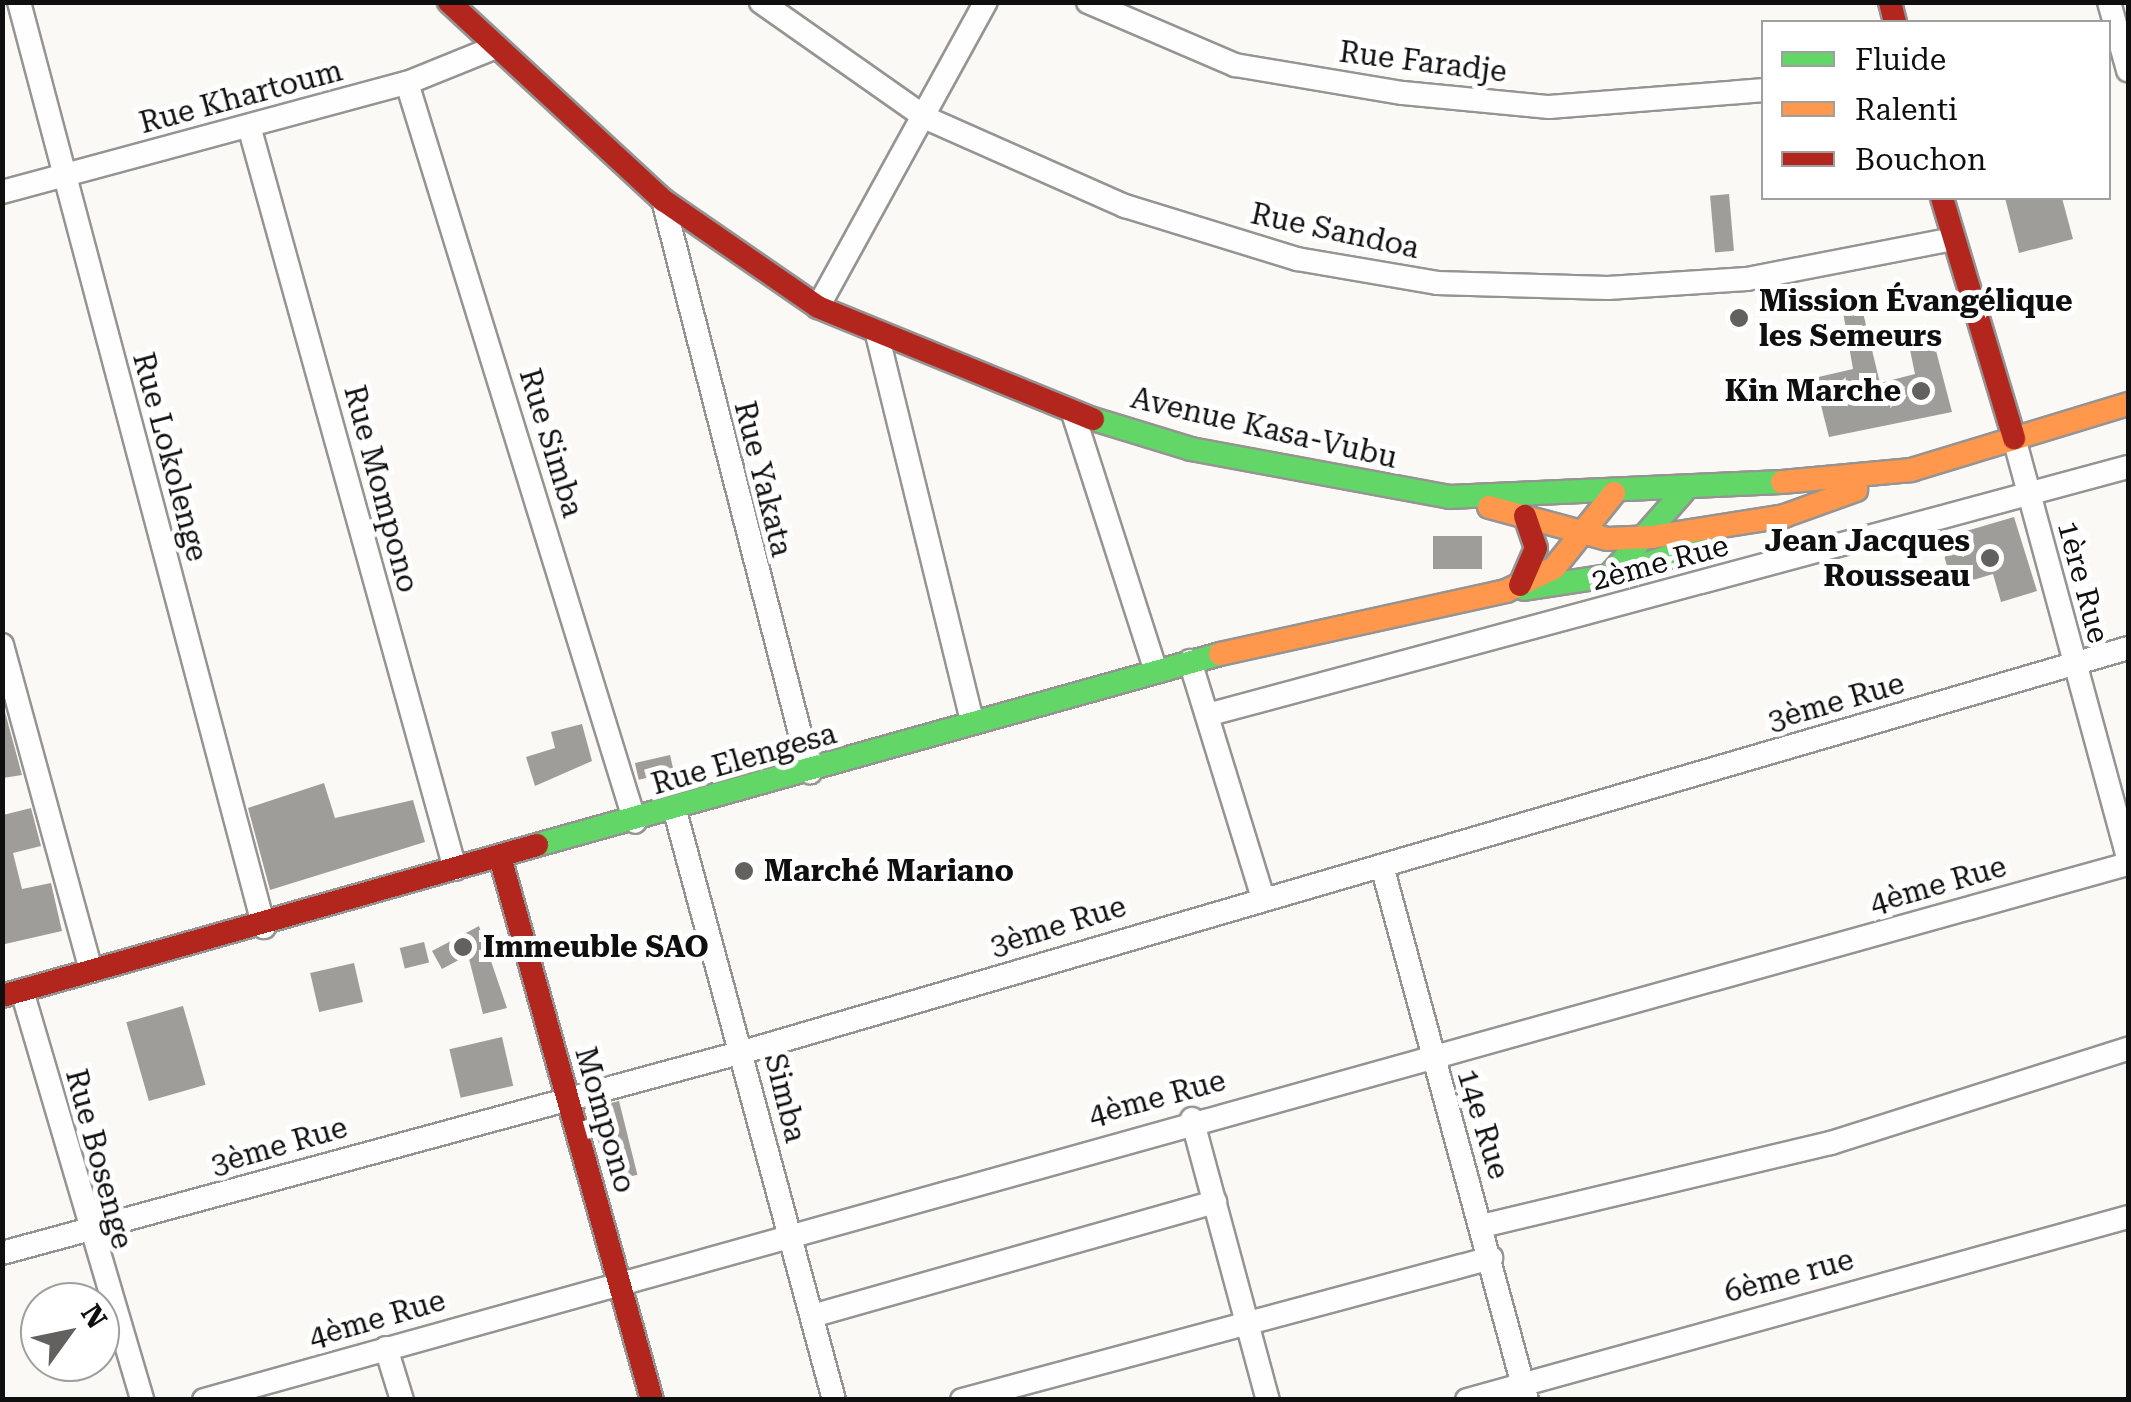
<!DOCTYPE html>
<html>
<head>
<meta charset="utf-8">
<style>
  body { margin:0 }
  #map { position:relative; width:2131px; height:1402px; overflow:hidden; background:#fbf9f5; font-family:"Roboto Serif",serif }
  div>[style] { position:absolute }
  .building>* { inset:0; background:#9f9d9a; transform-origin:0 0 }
  .roads { filter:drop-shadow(2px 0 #959493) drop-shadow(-2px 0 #959493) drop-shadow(0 2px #959493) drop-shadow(0 -2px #959493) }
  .street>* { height:22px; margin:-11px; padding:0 11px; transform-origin:11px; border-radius:11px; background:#fefefe }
  .fast>* { height:22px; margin:-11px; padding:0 11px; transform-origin:11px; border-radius:11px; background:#63d668 }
  .slow>* { height:22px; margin:-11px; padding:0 11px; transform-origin:11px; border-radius:11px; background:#ff974d }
  .jam>* { height:22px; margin:-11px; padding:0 11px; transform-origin:11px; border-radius:11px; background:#b3261e }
  .dots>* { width:28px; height:28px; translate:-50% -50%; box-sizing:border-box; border:5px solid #fff; border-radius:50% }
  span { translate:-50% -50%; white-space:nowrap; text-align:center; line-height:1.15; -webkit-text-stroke:10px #fff; paint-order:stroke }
  .street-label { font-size:30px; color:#0f0f0f }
  .poi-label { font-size:30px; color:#0f0f0f; font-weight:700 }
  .left { translate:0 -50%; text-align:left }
  .right { translate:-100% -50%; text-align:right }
  .frame { position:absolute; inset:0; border:5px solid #0f0f0f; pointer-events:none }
  .legend { position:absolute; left:1761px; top:20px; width:350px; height:180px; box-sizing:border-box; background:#fff; border:2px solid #9f9f9f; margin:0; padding:12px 18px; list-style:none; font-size:30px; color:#0f0f0f }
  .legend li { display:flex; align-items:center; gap:20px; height:50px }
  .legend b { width:50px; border:2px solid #9f9f9f }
  .north { position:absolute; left:20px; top:1282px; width:100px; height:100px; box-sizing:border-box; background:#fff; border:2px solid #9f9f9f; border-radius:50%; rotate:57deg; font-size:28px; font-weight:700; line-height:40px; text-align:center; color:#0f0f0f }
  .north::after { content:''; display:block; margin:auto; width:35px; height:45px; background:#626160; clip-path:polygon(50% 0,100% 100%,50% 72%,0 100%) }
</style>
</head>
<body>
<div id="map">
  <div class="building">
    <i style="left:1729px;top:194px;width:57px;height:19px;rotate:85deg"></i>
    <i style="clip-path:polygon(2005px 198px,2062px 198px,2073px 239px,2019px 253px)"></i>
    <i style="clip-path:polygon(1858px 292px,1880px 383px,1915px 374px,1910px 350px,1934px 343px,1952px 412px,1829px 437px,1814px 378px,1853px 369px,1840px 295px)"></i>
    <i style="clip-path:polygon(2014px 517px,2037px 591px,2001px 602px,1993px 574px,1953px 586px,1939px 539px)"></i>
    <i style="left:1433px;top:536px;width:49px;height:33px"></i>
    <i style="clip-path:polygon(5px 712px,22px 775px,3px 778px,2px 712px)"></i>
    <i style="clip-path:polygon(582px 724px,592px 761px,535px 786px,526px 757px,555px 748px,551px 732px)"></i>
    <i style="left:670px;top:755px;width:17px;height:36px;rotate:77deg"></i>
    <i style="clip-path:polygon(324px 783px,335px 818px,413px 800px,425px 842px,270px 890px,248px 808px)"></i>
    <i style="clip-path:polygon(31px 808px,41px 846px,13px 853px,22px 889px,51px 883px,62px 931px,5px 944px,3px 815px)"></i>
    <i style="clip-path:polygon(479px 926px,507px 1008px,483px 1014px,468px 955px,442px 969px,432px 951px)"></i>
    <i style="left:424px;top:942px;width:21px;height:25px;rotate:76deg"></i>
    <i style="left:354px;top:963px;width:40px;height:45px;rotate:77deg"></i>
    <i style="left:183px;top:1006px;width:82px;height:59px;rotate:74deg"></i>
    <i style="left:502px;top:1037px;width:50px;height:54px;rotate:77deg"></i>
    <i style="left:619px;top:1101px;width:76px;height:30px;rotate:76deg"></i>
  </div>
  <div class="roads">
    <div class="street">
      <i style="left:19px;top:2px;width:957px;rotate:75.17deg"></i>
      <i style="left:761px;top:2px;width:202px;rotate:35.1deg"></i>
      <i style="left:926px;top:118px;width:218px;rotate:23.9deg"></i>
      <i style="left:1125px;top:206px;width:180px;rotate:17.1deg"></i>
      <i style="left:1297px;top:259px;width:142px;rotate:9.7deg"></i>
      <i style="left:1437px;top:283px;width:171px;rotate:1.7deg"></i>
      <i style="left:1608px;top:288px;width:139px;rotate:-3.7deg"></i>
      <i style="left:1747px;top:279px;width:210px;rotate:-11deg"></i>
      <i style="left:1088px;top:2px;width:160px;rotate:23.2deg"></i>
      <i style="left:1235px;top:65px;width:170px;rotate:9.5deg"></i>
      <i style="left:1403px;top:93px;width:147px;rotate:5.5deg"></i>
      <i style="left:1549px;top:107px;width:216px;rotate:-4.5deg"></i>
      <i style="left:2109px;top:2px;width:71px;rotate:74.4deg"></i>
      <i style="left:407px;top:83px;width:773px;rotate:72.85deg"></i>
      <i style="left:249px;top:126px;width:771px;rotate:74.5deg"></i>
      <i style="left:2px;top:192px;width:419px;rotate:-15.1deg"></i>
      <i style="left:407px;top:83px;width:91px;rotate:-22deg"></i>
      <i style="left:663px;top:200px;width:591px;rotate:75.59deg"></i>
      <i style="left:818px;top:307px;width:348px;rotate:-61.2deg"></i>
      <i style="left:878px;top:338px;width:393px;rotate:76.2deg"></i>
      <i style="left:1073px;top:413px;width:271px;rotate:72.2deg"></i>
      <i style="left:2014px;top:438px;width:434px;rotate:74.8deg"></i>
      <i style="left:2px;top:645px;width:338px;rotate:74.7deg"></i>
      <i style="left:1190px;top:661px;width:248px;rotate:72.9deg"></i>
      <i style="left:1207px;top:715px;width:954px;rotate:-15.07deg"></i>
      <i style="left:675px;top:811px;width:610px;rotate:74.89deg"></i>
      <i style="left:1382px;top:866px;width:553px;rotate:74.81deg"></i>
      <i style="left:22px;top:991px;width:426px;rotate:73.6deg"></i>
      <i style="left:1192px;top:1119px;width:291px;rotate:74.9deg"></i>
      <i style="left:1482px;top:1226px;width:359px;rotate:-13.4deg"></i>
      <i style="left:1831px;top:1143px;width:312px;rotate:-17.6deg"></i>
      <i style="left:2px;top:1253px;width:768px;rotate:-15.18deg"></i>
      <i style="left:743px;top:1052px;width:1443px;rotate:-16.26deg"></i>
      <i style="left:812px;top:1316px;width:419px;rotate:-15.8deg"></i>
      <i style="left:386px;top:1348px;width:54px;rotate:72.9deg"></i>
      <i style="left:204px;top:1400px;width:1997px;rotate:-15.57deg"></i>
      <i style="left:962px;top:1400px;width:548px;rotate:-15.03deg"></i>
      <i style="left:1467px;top:1400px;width:686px;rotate:-15.47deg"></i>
    </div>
    <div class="fast">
      <i style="left:1093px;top:419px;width:102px;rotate:17deg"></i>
      <i style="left:1191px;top:449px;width:262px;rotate:10.5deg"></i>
      <i style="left:1449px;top:497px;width:333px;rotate:-2.6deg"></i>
      <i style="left:1609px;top:576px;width:104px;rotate:-17.9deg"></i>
      <i style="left:1524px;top:589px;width:86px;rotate:-8.7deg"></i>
      <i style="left:1609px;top:576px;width:112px;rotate:-48.6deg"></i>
      <i style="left:537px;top:845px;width:709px;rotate:-15.62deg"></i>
    </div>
    <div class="slow">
      <i style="left:1782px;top:482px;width:130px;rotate:-5.3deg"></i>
      <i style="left:1911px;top:470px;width:227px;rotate:-16.9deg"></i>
      <i style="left:1489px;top:507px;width:123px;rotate:15.1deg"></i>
      <i style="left:1608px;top:539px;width:44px;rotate:-2.6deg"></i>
      <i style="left:1652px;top:537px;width:134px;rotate:-9deg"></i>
      <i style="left:1784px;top:516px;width:77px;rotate:-19.9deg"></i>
      <i style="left:1220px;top:654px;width:293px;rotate:-12.4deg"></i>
      <i style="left:1506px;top:591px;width:53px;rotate:-25.6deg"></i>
      <i style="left:1554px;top:568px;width:96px;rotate:-51.3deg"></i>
    </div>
    <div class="jam">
      <i style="left:449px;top:2px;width:292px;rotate:42.8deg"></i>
      <i style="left:663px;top:200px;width:188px;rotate:34.6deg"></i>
      <i style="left:818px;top:307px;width:297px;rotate:22.2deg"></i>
      <i style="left:1890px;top:2px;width:21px;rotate:76deg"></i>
      <i style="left:1942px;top:198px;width:251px;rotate:73.3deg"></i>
      <i style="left:1520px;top:585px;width:40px;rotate:-66.6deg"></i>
      <i style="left:1536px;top:548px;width:34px;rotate:-109deg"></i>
      <i style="left:500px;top:857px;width:564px;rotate:74.36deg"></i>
      <i style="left:2px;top:996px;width:556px;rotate:-15.76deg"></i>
    </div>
  </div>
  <div class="dots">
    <i style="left:1739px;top:318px;background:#626160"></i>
    <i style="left:1921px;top:391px;background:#626160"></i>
    <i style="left:1990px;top:558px;background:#626160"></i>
    <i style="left:744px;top:871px;background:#626160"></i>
    <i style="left:463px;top:947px;background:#626160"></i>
  </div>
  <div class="street-label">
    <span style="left:1423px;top:62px;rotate:7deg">Rue Faradje</span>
    <span style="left:241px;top:97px;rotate:-15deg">Rue Khartoum</span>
    <span style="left:1335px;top:231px;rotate:12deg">Rue Sandoa</span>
    <span style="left:1264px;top:428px;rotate:13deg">Avenue Kasa-Vubu</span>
    <span style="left:551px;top:443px;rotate:73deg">Rue Simba</span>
    <span style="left:170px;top:457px;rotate:75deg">Rue Lokolenge</span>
    <span style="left:763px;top:479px;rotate:76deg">Rue Yakata</span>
    <span style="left:381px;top:489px;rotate:75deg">Rue Mompono</span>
    <span style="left:1660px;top:563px;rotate:-15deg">2ème Rue</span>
    <span style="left:2083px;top:582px;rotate:75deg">1ère Rue</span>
    <span style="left:1836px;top:702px;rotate:-16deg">3ème Rue</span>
    <span style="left:744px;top:759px;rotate:-16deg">Rue Elengesa</span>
    <span style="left:1938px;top:885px;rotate:-16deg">4ème Rue</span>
    <span style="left:1058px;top:926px;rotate:-17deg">3ème Rue</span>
    <span style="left:785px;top:1098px;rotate:76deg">Simba</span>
    <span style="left:1157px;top:1098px;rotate:-15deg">4ème Rue</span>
    <span style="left:605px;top:1120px;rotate:74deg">Mompono</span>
    <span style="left:1483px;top:1124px;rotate:73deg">14e Rue</span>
    <span style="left:279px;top:1146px;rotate:-16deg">3ème Rue</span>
    <span style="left:99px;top:1159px;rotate:75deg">Rue Bosenge</span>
    <span style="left:1789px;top:1276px;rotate:-15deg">6ème rue</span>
    <span style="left:377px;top:1319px;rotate:-16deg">4ème Rue</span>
  </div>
  <div class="poi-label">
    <span class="left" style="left:1759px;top:318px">Mission Évangélique<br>les Semeurs</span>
    <span class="right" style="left:1901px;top:391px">Kin Marche</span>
    <span class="right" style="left:1970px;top:558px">Jean Jacques<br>Rousseau</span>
    <span class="left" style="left:764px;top:871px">Marché Mariano</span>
    <span class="left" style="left:483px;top:947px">Immeuble SAO</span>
  </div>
  <div class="frame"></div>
  <ul class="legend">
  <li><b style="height:12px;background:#63d668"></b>Fluide</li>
  <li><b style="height:12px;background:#ff974d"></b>Ralenti</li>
  <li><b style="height:12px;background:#b3261e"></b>Bouchon</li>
  </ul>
  <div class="north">N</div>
</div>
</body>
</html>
